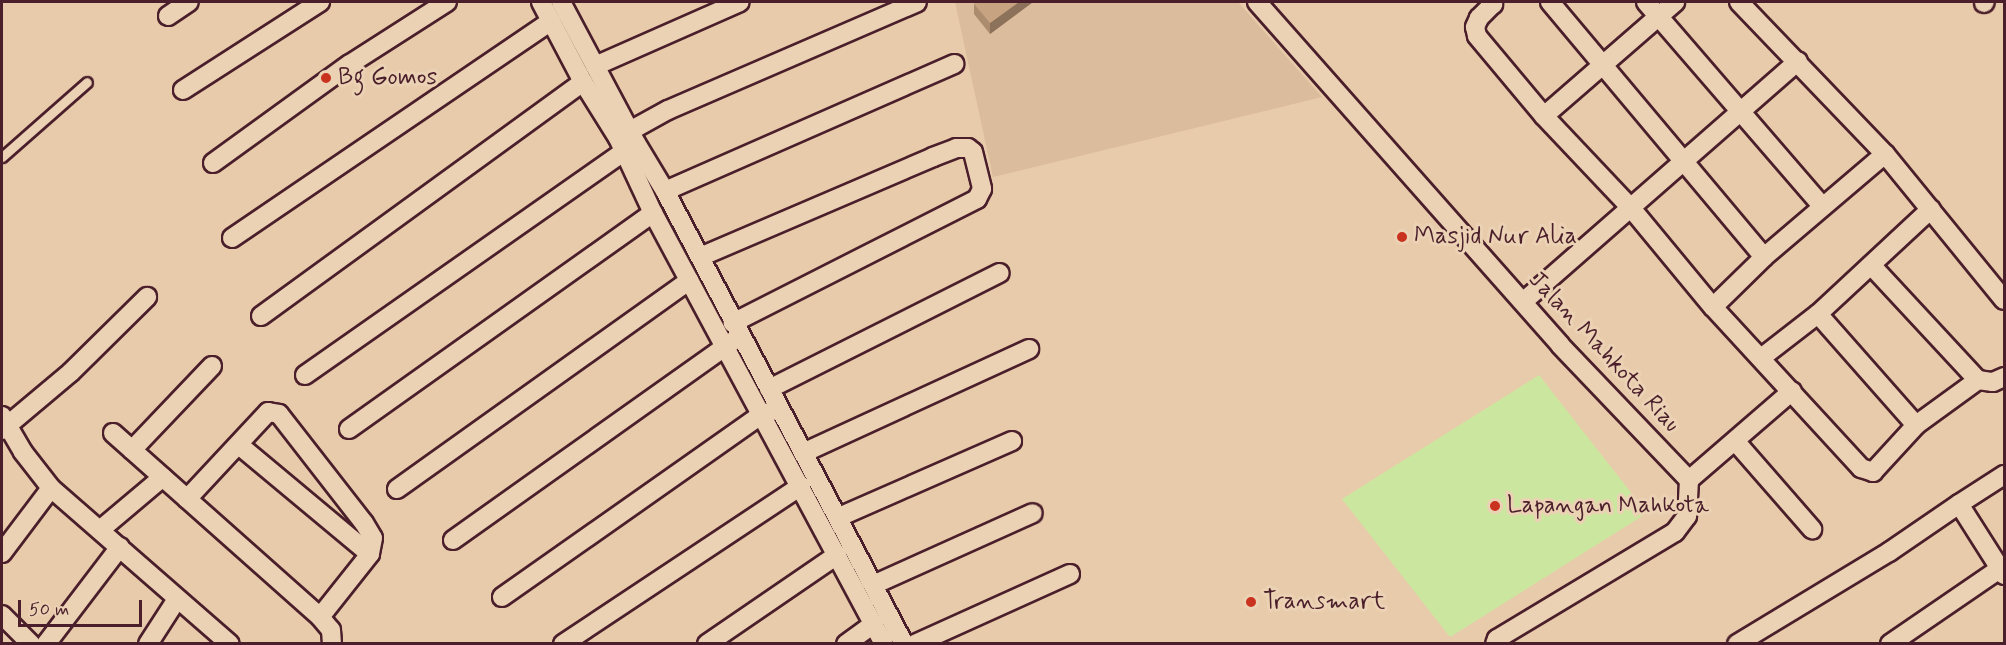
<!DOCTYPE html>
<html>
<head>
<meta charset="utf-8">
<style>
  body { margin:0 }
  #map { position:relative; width:2006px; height:645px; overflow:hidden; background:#e8cbaa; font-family:Mynerve,sans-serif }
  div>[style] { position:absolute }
  .built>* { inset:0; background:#dbbc9c }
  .green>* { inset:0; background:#cbe79f }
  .roads { filter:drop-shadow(2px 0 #4a1f2b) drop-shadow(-2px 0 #4a1f2b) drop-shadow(0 2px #4a1f2b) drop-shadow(0 -2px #4a1f2b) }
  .service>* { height:9px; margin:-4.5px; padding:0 4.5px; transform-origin:4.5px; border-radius:4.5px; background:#ecd2b4 }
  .minor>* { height:18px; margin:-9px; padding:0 9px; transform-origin:9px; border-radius:9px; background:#ecd2b4 }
  .wall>* { inset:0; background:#ac8c6f }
  .shaded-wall>* { inset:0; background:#8c725a }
  .building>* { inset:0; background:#c8a381 }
  .dots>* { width:16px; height:16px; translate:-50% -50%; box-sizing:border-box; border:3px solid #ecd2b4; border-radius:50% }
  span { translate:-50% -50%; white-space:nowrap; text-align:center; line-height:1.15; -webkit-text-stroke:6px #ecd2b4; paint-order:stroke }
  .poi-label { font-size:24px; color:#4a1f2b }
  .left { translate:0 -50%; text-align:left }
  .street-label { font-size:24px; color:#4a1f2b }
  .frame { position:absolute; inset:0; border:3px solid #4a1f2b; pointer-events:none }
  .scale { position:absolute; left:18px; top:600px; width:124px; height:27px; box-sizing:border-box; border:3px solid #4a1f2b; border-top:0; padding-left:8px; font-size:18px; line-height:21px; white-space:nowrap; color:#4a1f2b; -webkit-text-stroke:4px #ecd2b4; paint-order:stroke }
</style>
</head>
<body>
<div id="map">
  <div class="built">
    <i style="clip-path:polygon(955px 2px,1238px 2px,1322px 97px,993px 177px)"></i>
  </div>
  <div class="green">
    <i style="clip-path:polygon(1539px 375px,1647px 513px,1450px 637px,1342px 499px)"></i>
  </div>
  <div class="roads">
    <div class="service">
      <i style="left:2px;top:157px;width:113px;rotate:-41.4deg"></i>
    </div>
    <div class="minor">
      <i style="left:541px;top:2px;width:90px;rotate:62.3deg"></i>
      <i style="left:583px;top:82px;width:66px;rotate:58deg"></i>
      <i style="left:618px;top:138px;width:83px;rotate:65deg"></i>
      <i style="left:653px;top:213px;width:489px;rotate:61.8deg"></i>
      <i style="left:561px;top:2px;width:160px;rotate:62deg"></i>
      <i style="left:636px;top:143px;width:56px;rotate:58.9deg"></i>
      <i style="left:665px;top:191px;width:512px;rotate:62.18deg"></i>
      <i style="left:1257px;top:2px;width:458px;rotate:48.5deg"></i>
      <i style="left:1560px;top:345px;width:187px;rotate:46.3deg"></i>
      <i style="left:1689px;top:480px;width:36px;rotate:93deg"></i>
      <i style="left:1687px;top:516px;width:20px;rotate:127deg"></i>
      <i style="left:1675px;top:532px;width:208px;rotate:149deg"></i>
      <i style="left:1497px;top:639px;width:5px;rotate:112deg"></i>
      <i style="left:1490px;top:2px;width:4px;rotate:34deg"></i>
      <i style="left:1493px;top:4px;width:20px;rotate:135deg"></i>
      <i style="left:1479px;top:18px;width:10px;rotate:114deg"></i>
      <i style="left:1475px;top:27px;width:9px;rotate:77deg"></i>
      <i style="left:1477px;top:36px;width:104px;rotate:50.1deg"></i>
      <i style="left:1544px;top:116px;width:127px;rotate:46.6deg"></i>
      <i style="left:1631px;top:208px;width:129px;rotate:50.4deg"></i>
      <i style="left:1713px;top:307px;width:219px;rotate:47.4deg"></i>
      <i style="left:1861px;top:468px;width:13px;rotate:18deg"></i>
      <i style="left:1873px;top:472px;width:64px;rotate:-47.5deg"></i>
      <i style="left:1916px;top:425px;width:77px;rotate:-36deg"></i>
      <i style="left:1550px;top:2px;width:333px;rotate:50deg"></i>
      <i style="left:1646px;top:2px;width:269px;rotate:49.2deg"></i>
      <i style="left:1739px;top:2px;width:211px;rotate:46.2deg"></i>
      <i style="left:1885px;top:154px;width:188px;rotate:50.8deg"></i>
      <i style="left:1984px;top:3px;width:1px;rotate:-45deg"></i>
      <i style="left:168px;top:16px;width:25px;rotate:-34deg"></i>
      <i style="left:595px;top:66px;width:158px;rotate:-23.8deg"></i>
      <i style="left:183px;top:90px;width:163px;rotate:-32.7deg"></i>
      <i style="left:1544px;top:116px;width:174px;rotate:-41deg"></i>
      <i style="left:619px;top:137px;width:56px;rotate:-28.9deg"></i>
      <i style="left:668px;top:110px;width:271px;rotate:-23.4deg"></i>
      <i style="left:213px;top:163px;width:169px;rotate:-35.9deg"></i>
      <i style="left:350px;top:64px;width:115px;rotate:-32.6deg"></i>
      <i style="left:665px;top:191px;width:316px;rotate:-23.7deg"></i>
      <i style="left:232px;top:238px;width:386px;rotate:-34.2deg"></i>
      <i style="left:700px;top:257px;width:254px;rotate:-23.2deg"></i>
      <i style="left:933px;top:157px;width:25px;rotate:-21deg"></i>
      <i style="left:956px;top:148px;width:12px"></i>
      <i style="left:968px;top:148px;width:6px;rotate:39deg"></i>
      <i style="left:973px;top:152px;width:38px;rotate:76deg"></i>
      <i style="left:982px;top:189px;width:11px;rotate:117deg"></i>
      <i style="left:977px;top:199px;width:274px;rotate:153.1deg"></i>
      <i style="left:1871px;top:265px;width:157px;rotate:47.1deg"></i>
      <i style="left:1978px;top:380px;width:15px;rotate:8deg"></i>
      <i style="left:1993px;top:382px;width:12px;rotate:-24deg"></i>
      <i style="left:1524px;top:301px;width:364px;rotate:-41.2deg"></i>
      <i style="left:1713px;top:307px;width:71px;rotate:-44.4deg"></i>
      <i style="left:1764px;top:257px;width:159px;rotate:-40.4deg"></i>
      <i style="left:1818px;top:314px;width:148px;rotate:48.6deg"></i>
      <i style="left:261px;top:316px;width:398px;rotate:-36deg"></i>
      <i style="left:1761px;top:358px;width:72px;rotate:-37.7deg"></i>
      <i style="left:1818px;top:314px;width:154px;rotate:-42.9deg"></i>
      <i style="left:305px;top:375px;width:401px;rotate:-35deg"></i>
      <i style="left:769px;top:389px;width:258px;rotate:-26.7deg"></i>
      <i style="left:2px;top:416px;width:42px;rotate:59.7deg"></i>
      <i style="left:23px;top:452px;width:46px;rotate:52.1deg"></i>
      <i style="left:51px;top:488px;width:237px;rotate:41.1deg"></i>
      <i style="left:349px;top:429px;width:373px;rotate:-35.4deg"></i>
      <i style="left:2px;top:430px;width:90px;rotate:-40deg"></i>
      <i style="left:71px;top:372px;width:107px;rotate:-44.6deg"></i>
      <i style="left:113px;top:433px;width:277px;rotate:41.6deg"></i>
      <i style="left:320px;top:617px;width:17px;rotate:50deg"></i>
      <i style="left:331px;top:630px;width:14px;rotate:86deg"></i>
      <i style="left:1736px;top:442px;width:116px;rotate:48.9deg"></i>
      <i style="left:239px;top:445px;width:170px;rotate:39.8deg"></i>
      <i style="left:132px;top:450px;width:116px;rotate:-46.4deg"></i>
      <i style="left:803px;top:453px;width:249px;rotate:-24.7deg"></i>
      <i style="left:2004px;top:475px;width:54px;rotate:147.2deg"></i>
      <i style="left:1959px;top:504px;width:84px;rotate:57.6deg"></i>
      <i style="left:1689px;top:480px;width:136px;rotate:-40.8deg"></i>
      <i style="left:397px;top:489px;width:359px;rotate:-35.5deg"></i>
      <i style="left:187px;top:499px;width:119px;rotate:-47deg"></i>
      <i style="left:268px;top:412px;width:11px;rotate:10deg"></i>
      <i style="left:279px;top:414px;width:138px;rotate:52.1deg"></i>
      <i style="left:364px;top:523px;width:17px;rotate:59deg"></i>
      <i style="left:373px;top:538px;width:16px;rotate:101deg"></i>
      <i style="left:370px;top:554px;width:80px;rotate:128.4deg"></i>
      <i style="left:839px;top:517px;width:189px;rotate:-23.7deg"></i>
      <i style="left:100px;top:530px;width:82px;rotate:-40.1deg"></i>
      <i style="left:453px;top:540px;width:344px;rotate:-35.4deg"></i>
      <i style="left:2px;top:553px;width:81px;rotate:-53deg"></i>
      <i style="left:873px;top:585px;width:175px;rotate:-24.2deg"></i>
      <i style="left:502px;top:597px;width:317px;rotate:-35.1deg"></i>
      <i style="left:761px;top:415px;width:12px;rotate:-20deg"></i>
      <i style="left:2px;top:615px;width:41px;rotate:45deg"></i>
      <i style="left:46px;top:644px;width:122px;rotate:-52.7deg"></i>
      <i style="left:148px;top:644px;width:54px;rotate:-57.2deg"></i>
      <i style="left:563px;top:644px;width:286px;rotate:-33.6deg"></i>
      <i style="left:707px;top:644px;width:158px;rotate:-34.4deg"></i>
      <i style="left:846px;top:644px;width:34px;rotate:-36deg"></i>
      <i style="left:915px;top:644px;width:170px;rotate:-24.3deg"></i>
      <i style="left:1737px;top:644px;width:178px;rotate:-31.2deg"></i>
      <i style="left:1889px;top:552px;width:85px;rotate:-34.4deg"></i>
      <i style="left:1890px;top:644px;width:138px;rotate:-34.4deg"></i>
    </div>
  </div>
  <div class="wall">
    <i style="clip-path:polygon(976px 2px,1033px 2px,990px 34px,974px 14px,974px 4px)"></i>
  </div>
  <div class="shaded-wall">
    <i style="clip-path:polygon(1019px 2px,1033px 2px,990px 34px,990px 23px)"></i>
  </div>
  <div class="building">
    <i style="clip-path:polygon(976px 2px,1019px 2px,990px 23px,974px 4px)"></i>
  </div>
  <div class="dots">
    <i style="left:326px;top:78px;background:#c8321e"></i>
    <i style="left:1402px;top:237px;background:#c8321e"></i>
    <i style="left:1495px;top:506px;background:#c8321e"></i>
    <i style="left:1251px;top:602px;background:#c8321e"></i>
  </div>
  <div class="poi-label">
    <span class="left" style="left:338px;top:78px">Bg Gomos</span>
    <span class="left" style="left:1414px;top:237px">Masjid Nur Alia</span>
    <span class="left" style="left:1507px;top:506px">Lapangan Mahkota</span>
    <span class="left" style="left:1263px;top:602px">Transmart</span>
  </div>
  <div class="street-label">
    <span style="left:1604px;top:352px;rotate:47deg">Jalan Mahkota Riau</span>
  </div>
  <div class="frame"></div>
  <div class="scale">50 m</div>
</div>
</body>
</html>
